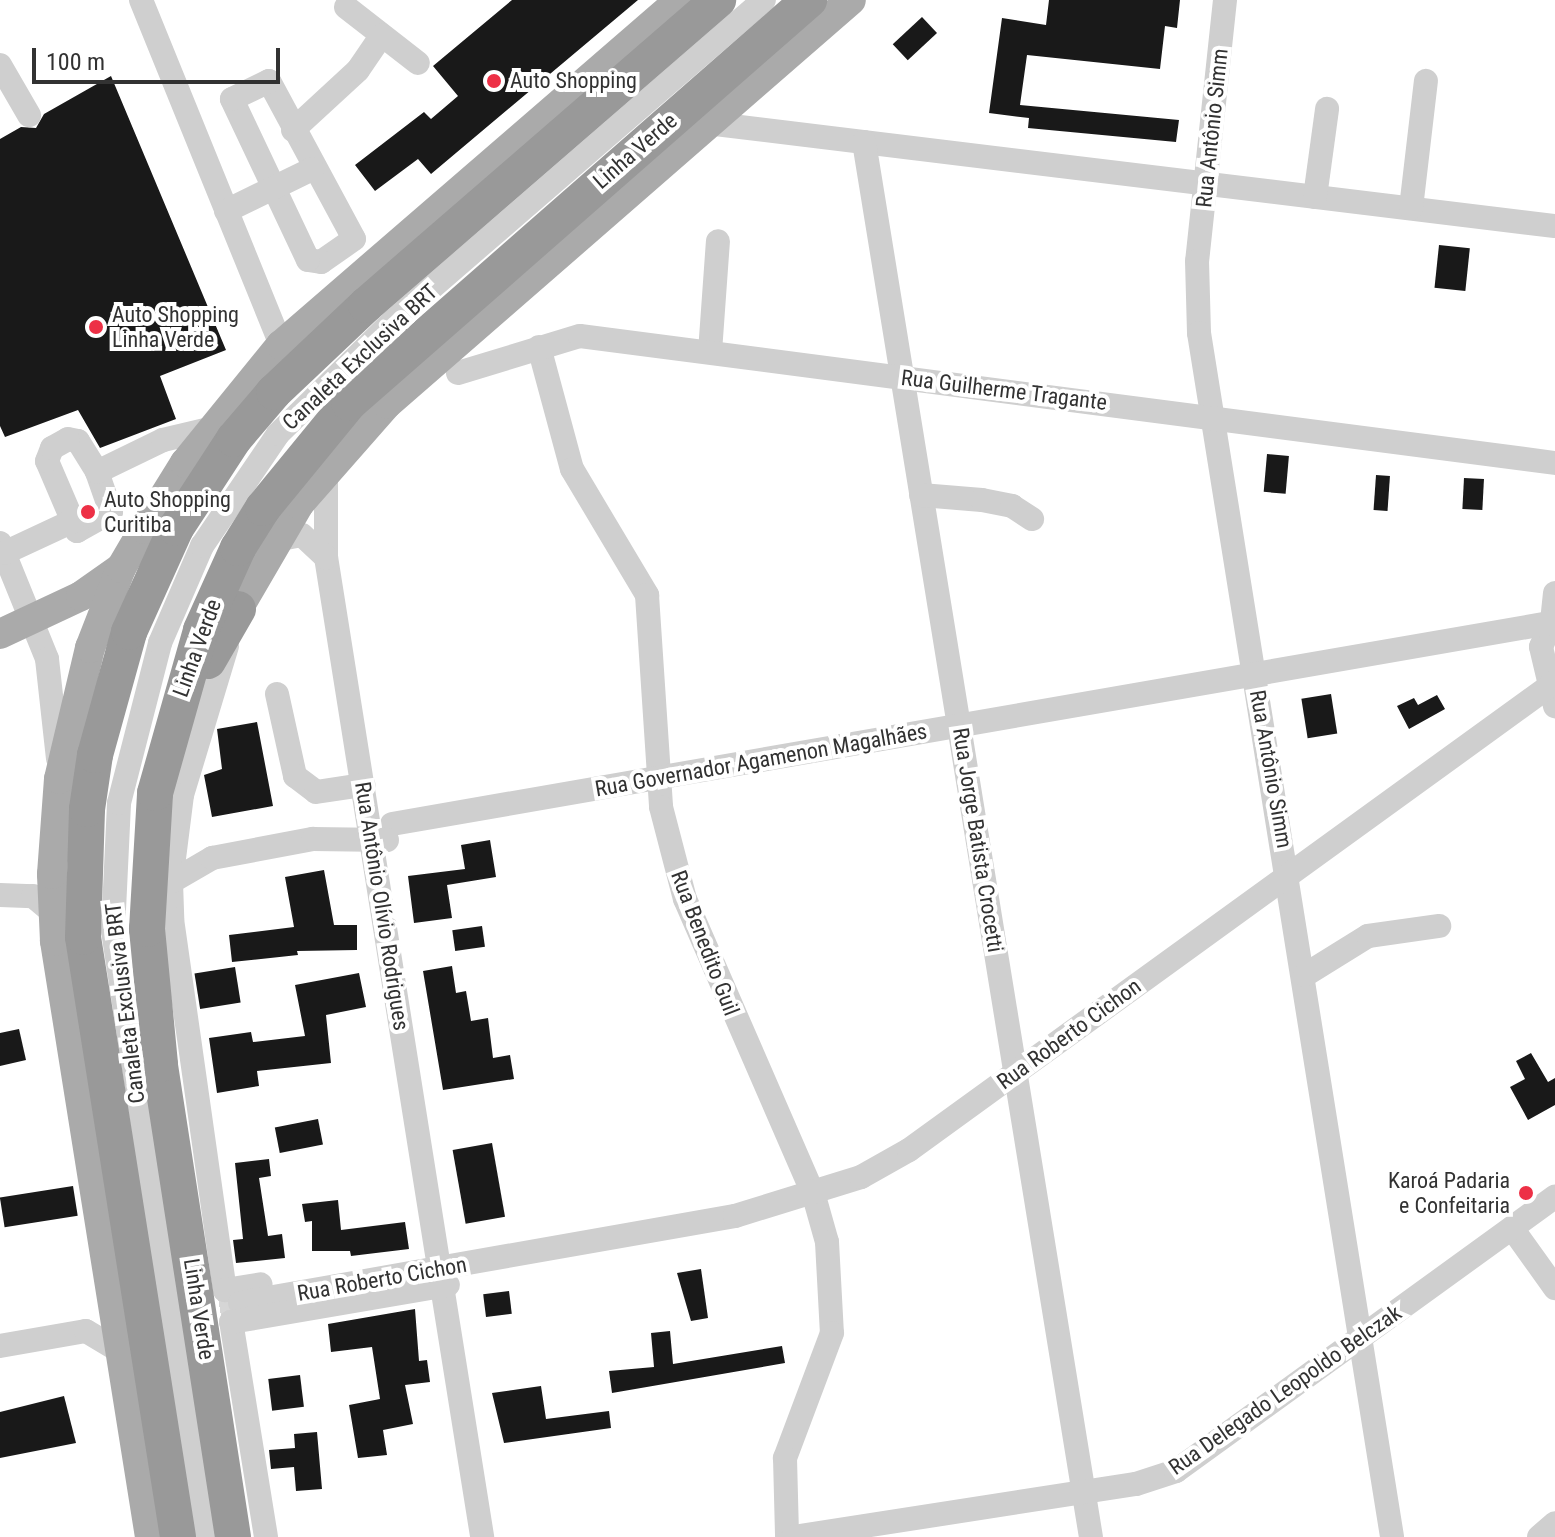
<!DOCTYPE html>
<html>
<head>
<meta charset="utf-8">
<style>
  body { margin:0 }
  #map { position:relative; width:1555px; height:1537px; overflow:hidden; background:#fff; font-family:"Roboto Condensed",sans-serif }
  div>[style] { position:absolute }
  .building>* { inset:0; background:#191919; transform-origin:0 0 }
  .minor-tunnel>* { height:24px; margin-top:-12px; transform-origin:0; background:repeating-linear-gradient(90deg,#d6d6d6 0 24px,transparent 0 36px) }
  .minor>* { height:24px; margin:-12px; padding:0 12px; transform-origin:12px; border-radius:12px; background:#cfcfcf }
  .major>* { height:30px; margin:-15px; padding:0 15px; transform-origin:15px; border-radius:15px; background:#aaa }
  .highway>* { height:36px; margin:-18px; padding:0 18px; transform-origin:18px; border-radius:18px; background:#999 }
  .dots>* { width:22px; height:22px; translate:-50% -50%; box-sizing:border-box; border:4px solid #fff; border-radius:50% }
  span { translate:-50% -50%; white-space:nowrap; text-align:center; line-height:1.15; -webkit-text-stroke:8px #fff; paint-order:stroke }
  .poi-label { font-size:22px; color:#323232 }
  .left { translate:0 -50%; text-align:left }
  .right { translate:-100% -50%; text-align:right }
  .street-label { font-size:22px; color:#323232 }
  .scale { position:absolute; left:32px; top:48px; width:248px; height:36px; box-sizing:border-box; border:4px solid #323232; border-top:0; padding-left:10px; font-size:24px; line-height:28px; white-space:nowrap; color:#323232; -webkit-text-stroke:6px #fff; paint-order:stroke }
</style>
</head>
<body>
<div id="map">
  <div class="building">
    <i style="clip-path:polygon(512px 0,638px 0,431px 174px,418px 159px,375px 191px,355px 165px,424px 112px,431px 119px,458px 96px,433px 66px)"></i>
    <i style="clip-path:polygon(1049px 0,1180px 0,1177px 28px,1165px 26px,1160px 69px,1027px 55px,1020px 105px,1179px 120px,1176px 142px,1028px 128px,1029px 118px,989px 113px,1002px 18px,1046px 25px)"></i>
    <i style="left:922px;top:17px;width:22px;height:40px;rotate:47deg"></i>
    <i style="clip-path:polygon(111px 76px,226px 350px,160px 376px,176px 419px,100px 448px,78px 410px,5px 437px,0 426px,0 139px,21px 127px,36px 128px,44px 114px)"></i>
    <i style="left:1439px;top:245px;width:31px;height:43px;rotate:6deg"></i>
    <i style="left:1267px;top:454px;width:22px;height:38px;rotate:5deg"></i>
    <i style="left:1376px;top:475px;width:14px;height:35px;rotate:4deg"></i>
    <i style="left:1464px;top:478px;width:20px;height:31px;rotate:3deg"></i>
    <i style="left:1331px;top:694px;width:40px;height:30px;rotate:81deg"></i>
    <i style="clip-path:polygon(1437px 695px,1445px 709px,1409px 729px,1397px 706px,1414px 698px,1418px 705px)"></i>
    <i style="clip-path:polygon(257px 722px,273px 806px,212px 817px,204px 775px,222px 769px,217px 729px)"></i>
    <i style="clip-path:polygon(490px 840px,496px 877px,447px 885px,452px 918px,414px 923px,408px 876px,465px 869px,461px 845px)"></i>
    <i style="clip-path:polygon(324px 870px,334px 925px,357px 925px,357px 950px,297px 951px,298px 955px,232px 962px,229px 935px,294px 927px,285px 877px)"></i>
    <i style="left:482px;top:926px;width:21px;height:30px;rotate:82deg"></i>
    <i style="clip-path:polygon(452px 966px,456px 993px,466px 991px,471px 1021px,488px 1018px,493px 1058px,510px 1055px,514px 1079px,443px 1090px,423px 971px)"></i>
    <i style="left:235px;top:967px;width:36px;height:41px;rotate:81deg"></i>
    <i style="clip-path:polygon(359px 973px,366px 1007px,326px 1015px,331px 1063px,257px 1071px,259px 1086px,217px 1093px,209px 1038px,251px 1032px,253px 1042px,305px 1036px,295px 985px)"></i>
    <i style="clip-path:polygon(19px 1029px,26px 1060px,0 1066px,0 1033px)"></i>
    <i style="clip-path:polygon(1531px 1053px,1548px 1082px,1555px 1078px,1555px 1105px,1528px 1120px,1510px 1087px,1525px 1079px,1516px 1061px)"></i>
    <i style="left:318px;top:1119px;width:26px;height:44px;rotate:79deg"></i>
    <i style="left:492px;top:1143px;width:75px;height:40px;rotate:80deg"></i>
    <i style="clip-path:polygon(269px 1159px,271px 1176px,259px 1178px,268px 1236px,282px 1234px,285px 1258px,236px 1263px,233px 1240px,243px 1239px,235px 1163px)"></i>
    <i style="left:73px;top:1186px;width:30px;height:74px;rotate:81deg"></i>
    <i style="clip-path:polygon(338px 1200px,341px 1230px,405px 1222px,409px 1249px,351px 1256px,350px 1251px,312px 1251px,312px 1221px,305px 1222px,302px 1204px)"></i>
    <i style="clip-path:polygon(701px 1269px,708px 1318px,691px 1321px,677px 1273px)"></i>
    <i style="left:509px;top:1291px;width:23px;height:26px;rotate:83deg"></i>
    <i style="clip-path:polygon(415px 1309px,419px 1361px,427px 1360px,430px 1382px,405px 1385px,413px 1424px,383px 1430px,387px 1455px,358px 1458px,349px 1405px,380px 1399px,372px 1347px,331px 1352px,328px 1324px)"></i>
    <i style="clip-path:polygon(670px 1331px,673px 1364px,782px 1346px,785px 1363px,612px 1393px,609px 1371px,654px 1367px,651px 1333px)"></i>
    <i style="left:300px;top:1375px;width:32px;height:32px;rotate:83deg"></i>
    <i style="clip-path:polygon(541px 1386px,546px 1419px,609px 1411px,611px 1428px,504px 1443px,492px 1393px)"></i>
    <i style="clip-path:polygon(64px 1396px,76px 1443px,0 1458px,0 1412px)"></i>
    <i style="clip-path:polygon(317px 1432px,322px 1489px,296px 1491px,294px 1467px,271px 1469px,269px 1450px,295px 1448px,294px 1434px)"></i>
  </div>
  <div class="minor-tunnel">
    <i style="left:184px;top:1313px;width:57px;rotate:-10.1deg"></i>
  </div>
  <div class="minor">
    <i style="left:141px;top:0;width:372px;rotate:67.9deg"></i>
    <i style="left:1225px;top:0;width:262px;rotate:96.1deg"></i>
    <i style="left:1197px;top:261px;width:72px;rotate:88.4deg"></i>
    <i style="left:1199px;top:333px;width:1219px;rotate:80.89deg"></i>
    <i style="left:346px;top:7px;width:91px;rotate:37.9deg"></i>
    <i style="left:0;top:65px;width:58px;rotate:59.9deg"></i>
    <i style="left:269px;top:81px;width:179px;rotate:61.7deg"></i>
    <i style="left:354px;top:239px;width:40px;rotate:145.1deg"></i>
    <i style="left:321px;top:262px;width:13px;rotate:-171deg"></i>
    <i style="left:308px;top:260px;width:178px;rotate:-115.3deg"></i>
    <i style="left:232px;top:99px;width:41px;rotate:-25.9deg"></i>
    <i style="left:707px;top:123px;width:854px;rotate:6.93deg"></i>
    <i style="left:293px;top:130px;width:88px;rotate:-42.7deg"></i>
    <i style="left:358px;top:70px;width:42px;rotate:-55.6deg"></i>
    <i style="left:864px;top:142px;width:1413px;rotate:80.76deg"></i>
    <i style="left:1315px;top:197px;width:89px;rotate:-82.2deg"></i>
    <i style="left:1411px;top:208px;width:128px;rotate:-83.3deg"></i>
    <i style="left:226px;top:211px;width:96px;rotate:-26deg"></i>
    <i style="left:539px;top:347px;width:126px;rotate:74.9deg"></i>
    <i style="left:572px;top:469px;width:147px;rotate:59.2deg"></i>
    <i style="left:647px;top:595px;width:212px;rotate:86.2deg"></i>
    <i style="left:661px;top:807px;width:95px;rotate:75.4deg"></i>
    <i style="left:685px;top:899px;width:324px;rotate:66.5deg"></i>
    <i style="left:814px;top:1196px;width:48px;rotate:74.2deg"></i>
    <i style="left:827px;top:1242px;width:91px;rotate:86.9deg"></i>
    <i style="left:832px;top:1333px;width:134px;rotate:110.6deg"></i>
    <i style="left:785px;top:1458px;width:79px;rotate:88.5deg"></i>
    <i style="left:710px;top:352px;width:111px;rotate:-85.9deg"></i>
    <i style="left:458px;top:373px;width:127px;rotate:-16.9deg"></i>
    <i style="left:580px;top:336px;width:983px;rotate:7.42deg"></i>
    <i style="left:68px;top:439px;width:10px;rotate:11deg"></i>
    <i style="left:78px;top:441px;width:36px;rotate:58deg"></i>
    <i style="left:97px;top:472px;width:42px;rotate:70.7deg"></i>
    <i style="left:111px;top:512px;width:39px;rotate:151deg"></i>
    <i style="left:77px;top:531px;width:76px;rotate:-113.2deg"></i>
    <i style="left:47px;top:461px;width:14px;rotate:-69deg"></i>
    <i style="left:52px;top:448px;width:18px;rotate:-29deg"></i>
    <i style="left:326px;top:468px;width:89px;rotate:90deg"></i>
    <i style="left:326px;top:557px;width:707px;rotate:80.96deg"></i>
    <i style="left:97px;top:472px;width:73px;rotate:-25.9deg"></i>
    <i style="left:163px;top:440px;width:51px;rotate:-13.5deg"></i>
    <i style="left:921px;top:495px;width:61px;rotate:4.7deg"></i>
    <i style="left:982px;top:500px;width:31px;rotate:11deg"></i>
    <i style="left:1012px;top:506px;width:24px;rotate:33deg"></i>
    <i style="left:276px;top:540px;width:26px;rotate:-11deg"></i>
    <i style="left:302px;top:535px;width:33px;rotate:43deg"></i>
    <i style="left:0;top:543px;width:125px;rotate:67.9deg"></i>
    <i style="left:47px;top:659px;width:100px;rotate:83.7deg"></i>
    <i style="left:4px;top:553px;width:76px;rotate:-24.9deg"></i>
    <i style="left:1555px;top:593px;width:30px;rotate:96deg"></i>
    <i style="left:1552px;top:623px;width:26px;rotate:115deg"></i>
    <i style="left:1541px;top:647px;width:61px;rotate:76.7deg"></i>
    <i style="left:227px;top:646px;width:156px;rotate:106.8deg"></i>
    <i style="left:182px;top:795px;width:88px;rotate:97.2deg"></i>
    <i style="left:171px;top:882px;width:37px;rotate:88deg"></i>
    <i style="left:172px;top:919px;width:375px;rotate:81.9deg"></i>
    <i style="left:225px;top:1290px;width:36px;rotate:-9deg"></i>
    <i style="left:277px;top:694px;width:84px;rotate:77.6deg"></i>
    <i style="left:295px;top:776px;width:26px;rotate:37deg"></i>
    <i style="left:316px;top:792px;width:48px;rotate:-8.5deg"></i>
    <i style="left:392px;top:824px;width:1180px;rotate:-9.85deg"></i>
    <i style="left:171px;top:882px;width:48px;rotate:-30.3deg"></i>
    <i style="left:212px;top:858px;width:103px;rotate:-10.7deg"></i>
    <i style="left:313px;top:839px;width:74px;rotate:0.8deg"></i>
    <i style="left:0;top:895px;width:33px;rotate:2deg"></i>
    <i style="left:33px;top:896px;width:26px;rotate:40deg"></i>
    <i style="left:1305px;top:975px;width:74px;rotate:-31.8deg"></i>
    <i style="left:1368px;top:936px;width:72px;rotate:-8deg"></i>
    <i style="left:1512px;top:1228px;width:74px;rotate:54.4deg"></i>
    <i style="left:442px;top:1286px;width:254px;rotate:80.9deg"></i>
    <i style="left:240px;top:1303px;width:503px;rotate:-9.97deg"></i>
    <i style="left:735px;top:1216px;width:132px;rotate:-17.2deg"></i>
    <i style="left:861px;top:1177px;width:55px;rotate:-29.4deg"></i>
    <i style="left:909px;top:1150px;width:798px;rotate:-35.92deg"></i>
    <i style="left:0;top:1346px;width:87px;rotate:-9.9deg"></i>
    <i style="left:86px;top:1331px;width:39px;rotate:31deg"></i>
    <i style="left:205px;top:1537px;width:613px;rotate:-98.63deg"></i>
    <i style="left:113px;top:931px;width:128px;rotate:-87.3deg"></i>
    <i style="left:119px;top:803px;width:165px;rotate:-75.6deg"></i>
    <i style="left:160px;top:643px;width:106px;rotate:-66.6deg"></i>
    <i style="left:202px;top:546px;width:135px;rotate:-55.8deg"></i>
    <i style="left:278px;top:434px;width:160px;rotate:-44.5deg"></i>
    <i style="left:392px;top:322px;width:492px;rotate:-40.9deg"></i>
    <i style="left:266px;top:1537px;width:218px;rotate:-99.2deg"></i>
    <i style="left:231px;top:1322px;width:220px;rotate:-9.7deg"></i>
    <i style="left:793px;top:1537px;width:347px;rotate:-8.8deg"></i>
    <i style="left:1136px;top:1484px;width:42px;rotate:-18deg"></i>
    <i style="left:1176px;top:1471px;width:468px;rotate:-35.9deg"></i>
    <i style="left:1539px;top:1537px;width:21px;rotate:-41deg"></i>
  </div>
  <div class="major">
    <i style="left:238px;top:609px;width:121px;rotate:-59.8deg"></i>
    <i style="left:299px;top:504px;width:133px;rotate:-48.7deg"></i>
    <i style="left:387px;top:404px;width:615px;rotate:-41.05deg"></i>
    <i style="left:0;top:634px;width:89px;rotate:-25.1deg"></i>
    <i style="left:81px;top:596px;width:49px;rotate:-35deg"></i>
    <i style="left:150px;top:1537px;width:604px;rotate:-99.06deg"></i>
    <i style="left:55px;top:941px;width:67px;rotate:-92.6deg"></i>
    <i style="left:52px;top:874px;width:95px;rotate:-85.8deg"></i>
    <i style="left:59px;top:779px;width:135px;rotate:-76.7deg"></i>
    <i style="left:90px;top:648px;width:86px;rotate:-68.8deg"></i>
    <i style="left:121px;top:568px;width:45px;rotate:-59.5deg"></i>
    <i style="left:144px;top:529px;width:78px;rotate:-58.2deg"></i>
    <i style="left:185px;top:463px;width:152px;rotate:-50.9deg"></i>
    <i style="left:281px;top:345px;width:527px;rotate:-40.85deg"></i>
  </div>
  <div class="highway">
    <i style="left:208px;top:661px;width:60px;rotate:-60deg"></i>
    <i style="left:178px;top:1537px;width:607px;rotate:-99deg"></i>
    <i style="left:83px;top:937px;width:128px;rotate:-88.2deg"></i>
    <i style="left:87px;top:809px;width:55px;rotate:-81.6deg"></i>
    <i style="left:95px;top:755px;width:128px;rotate:-74.5deg"></i>
    <i style="left:129px;top:632px;width:114px;rotate:-65.7deg"></i>
    <i style="left:176px;top:528px;width:106px;rotate:-56.9deg"></i>
    <i style="left:234px;top:439px;width:62px;rotate:-49.6deg"></i>
    <i style="left:274px;top:392px;width:127px;rotate:-43.4deg"></i>
    <i style="left:366px;top:305px;width:466px;rotate:-40.9deg"></i>
    <i style="left:233px;top:1537px;width:479px;rotate:-98.8deg"></i>
    <i style="left:160px;top:1064px;width:136px;rotate:-95.5deg"></i>
    <i style="left:147px;top:929px;width:136px;rotate:-86.6deg"></i>
    <i style="left:155px;top:793px;width:169px;rotate:-74.2deg"></i>
    <i style="left:201px;top:630px;width:90px;rotate:-65.7deg"></i>
    <i style="left:238px;top:548px;width:47px;rotate:-58deg"></i>
    <i style="left:263px;top:508px;width:136px;rotate:-50.7deg"></i>
    <i style="left:349px;top:403px;width:612px;rotate:-41.22deg"></i>
  </div>
  <div class="dots">
    <i style="left:494px;top:81px;background:#ed3046"></i>
    <i style="left:96px;top:327px;background:#ed3046"></i>
    <i style="left:88px;top:512px;background:#ed3046"></i>
    <i style="left:1526px;top:1193px;background:#ed3046"></i>
  </div>
  <div class="poi-label">
    <span class="left" style="left:510px;top:81px">Auto Shopping</span>
    <span class="left" style="left:112px;top:327px">Auto Shopping<br>Linha Verde</span>
    <span class="left" style="left:104px;top:512px">Auto Shopping<br>Curitiba</span>
    <span class="right" style="left:1510px;top:1193px">Karoá Padaria<br>e Confeitaria</span>
  </div>
  <div class="street-label">
    <span style="left:1212px;top:128px;rotate:-84deg">Rua Antônio Simm</span>
    <span style="left:635px;top:151px;rotate:-41deg">Linha Verde</span>
    <span style="left:360px;top:357px;rotate:-43deg">Canaleta Exclusiva BRT</span>
    <span style="left:1004px;top:390px;rotate:7deg">Rua Guilherme Tragante</span>
    <span style="left:197px;top:648px;rotate:-70deg">Linha Verde</span>
    <span style="left:761px;top:760px;rotate:-10deg">Rua Governador Agamenon Magalhães</span>
    <span style="left:1271px;top:769px;rotate:80deg">Rua Antônio Simm</span>
    <span style="left:978px;top:840px;rotate:81deg">Rua Jorge Batista Crocetti</span>
    <span style="left:382px;top:906px;rotate:81deg">Rua Antônio Olívio Rodrigues</span>
    <span style="left:705px;top:943px;rotate:69deg">Rua Benedito Guil</span>
    <span style="left:125px;top:1003px;rotate:-97deg">Canaleta Exclusiva BRT</span>
    <span style="left:1069px;top:1034px;rotate:-36deg">Rua Roberto Cichon</span>
    <span style="left:382px;top:1279px;rotate:-10deg">Rua Roberto Cichon</span>
    <span style="left:199px;top:1309px;rotate:81deg">Linha Verde</span>
    <span style="left:1285px;top:1390px;rotate:-35deg">Rua Delegado Leopoldo Belczak</span>
  </div>
  <div class="scale">100 m</div>
</div>
</body>
</html>
